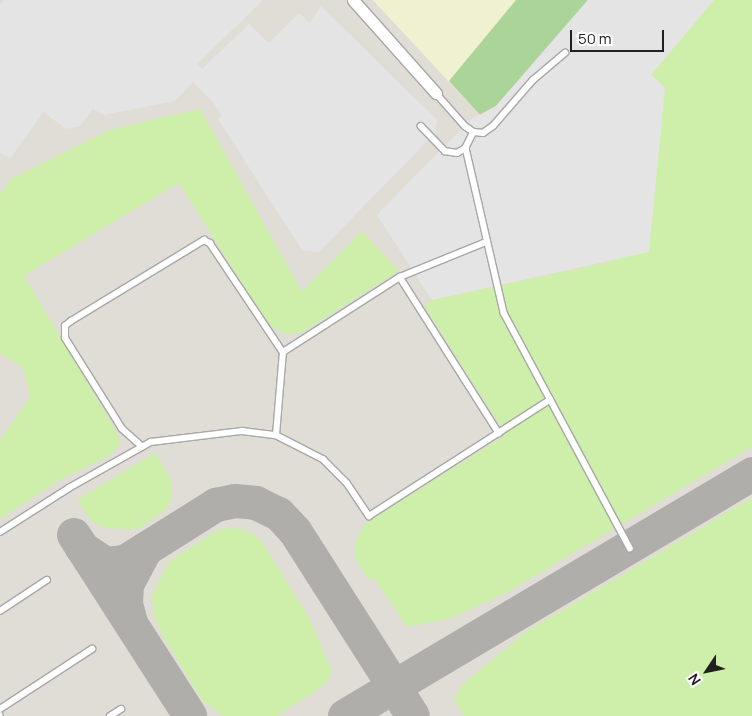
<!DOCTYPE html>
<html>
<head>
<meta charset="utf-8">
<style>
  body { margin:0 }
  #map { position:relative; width:752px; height:716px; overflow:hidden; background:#f1ede6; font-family:Manrope,sans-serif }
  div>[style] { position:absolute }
  .airport>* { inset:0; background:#e0ddd7 }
  .farmland>* { inset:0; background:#f0f1d0 }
  .grass>* { inset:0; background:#cdefa9 }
  .forest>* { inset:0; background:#abd498 }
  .parking>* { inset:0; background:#e4e4e4 }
  .taxiway>* { height:34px; margin:-17px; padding:0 17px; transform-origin:17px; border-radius:17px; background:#b0aeaa }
  .roads { filter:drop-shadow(1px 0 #a7a7a7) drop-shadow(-1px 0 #a7a7a7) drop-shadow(0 1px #a7a7a7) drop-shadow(0 -1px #a7a7a7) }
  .lane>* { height:5.5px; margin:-2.75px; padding:0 2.75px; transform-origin:2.75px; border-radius:2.75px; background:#fff }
  .street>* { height:11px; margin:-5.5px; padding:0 5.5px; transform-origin:5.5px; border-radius:5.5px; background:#fff }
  span { translate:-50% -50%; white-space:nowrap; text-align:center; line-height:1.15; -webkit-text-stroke:4.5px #fff; paint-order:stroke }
  .north { position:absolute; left:682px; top:646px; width:50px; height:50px; -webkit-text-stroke:4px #fff; paint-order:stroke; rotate:236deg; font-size:14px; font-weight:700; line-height:20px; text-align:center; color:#202020 }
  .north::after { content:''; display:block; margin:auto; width:18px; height:22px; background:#202020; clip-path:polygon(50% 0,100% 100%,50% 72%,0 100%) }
  .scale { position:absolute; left:570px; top:30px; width:94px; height:22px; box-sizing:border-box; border:2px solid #202020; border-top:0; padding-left:6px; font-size:15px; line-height:18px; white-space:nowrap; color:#202020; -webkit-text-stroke:4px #fff; paint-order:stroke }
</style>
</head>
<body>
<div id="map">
  <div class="airport">
    <i style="clip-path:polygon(0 0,373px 0,480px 115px,588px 0,752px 0,752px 716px,0 716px)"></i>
  </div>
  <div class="farmland">
    <i style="clip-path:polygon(373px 0,588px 0,496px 106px,480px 115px)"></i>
  </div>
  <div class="grass">
    <i style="clip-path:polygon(714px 0,752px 0,752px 447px,506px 593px,450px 619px,407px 627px,374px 578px,368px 580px,356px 559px,356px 541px,365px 524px,506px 435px,424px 306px,432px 300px,611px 262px,651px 75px)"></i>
    <i style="clip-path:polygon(200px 109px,302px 292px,362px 231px,399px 271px,303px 332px,287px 335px,268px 325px,179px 183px,24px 276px,116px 431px,120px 444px,111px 455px,60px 480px,0 519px,0 441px,30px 397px,23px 368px,0 353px,0 194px,11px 179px,110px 130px)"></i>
    <i style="clip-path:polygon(155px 453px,171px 480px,172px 499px,164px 511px,140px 528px,132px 530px,105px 528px,92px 522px,77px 500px)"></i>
    <i style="clip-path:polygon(752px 498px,752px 716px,464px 716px,454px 700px,461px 686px,526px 632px)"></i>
    <i style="clip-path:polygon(232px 527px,250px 532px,262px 542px,309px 618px,332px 671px,329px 680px,316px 691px,277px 716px,224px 716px,203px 702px,161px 633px,154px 615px,152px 595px,169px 562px,214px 532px)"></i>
  </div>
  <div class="forest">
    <i style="clip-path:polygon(516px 0,588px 0,496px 106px,480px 115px,449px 81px)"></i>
  </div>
  <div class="parking">
    <i style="clip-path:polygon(4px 0,263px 0,197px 64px,202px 69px,249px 24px,269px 43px,299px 13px,310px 23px,321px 6px,437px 120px,435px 133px,319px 252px,302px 250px,218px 119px,222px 116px,212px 101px,193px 82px,175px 101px,104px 115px,93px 109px,80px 126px,66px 129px,43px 112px,10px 159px,0 153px,0 5px)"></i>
    <i style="clip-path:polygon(588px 0,714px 0,651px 75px,665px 88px,649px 252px,432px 300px,377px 215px,470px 120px,496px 106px)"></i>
  </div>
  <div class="taxiway">
    <i style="left:74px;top:535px;width:215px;rotate:57.3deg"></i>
    <i style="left:82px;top:548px;width:29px;rotate:34deg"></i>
    <i style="left:106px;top:564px;width:19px;rotate:-6deg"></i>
    <i style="left:125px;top:562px;width:25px;rotate:-32deg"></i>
    <i style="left:146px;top:549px;width:40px;rotate:118deg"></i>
    <i style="left:127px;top:584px;width:20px;rotate:93deg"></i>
    <i style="left:126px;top:604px;width:20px;rotate:75deg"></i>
    <i style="left:146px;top:549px;width:83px;rotate:-32.2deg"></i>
    <i style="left:216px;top:505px;width:19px;rotate:-12deg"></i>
    <i style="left:235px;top:501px;width:21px;rotate:5deg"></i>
    <i style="left:256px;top:503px;width:25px;rotate:26deg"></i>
    <i style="left:279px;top:514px;width:23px;rotate:47deg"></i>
    <i style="left:295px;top:531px;width:219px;rotate:57.5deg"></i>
    <i style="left:345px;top:716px;width:474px;rotate:-30.7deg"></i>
  </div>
  <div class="roads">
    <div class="lane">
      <i style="left:436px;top:93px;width:44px;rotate:48.7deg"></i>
      <i style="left:465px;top:126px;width:11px;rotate:34deg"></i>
      <i style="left:474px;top:132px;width:9px;rotate:6deg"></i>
      <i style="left:483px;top:133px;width:12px;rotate:-35deg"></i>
      <i style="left:493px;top:126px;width:61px;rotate:-49deg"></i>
      <i style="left:533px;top:80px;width:42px;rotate:-40.2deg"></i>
      <i style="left:421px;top:126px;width:35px;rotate:46deg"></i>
      <i style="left:445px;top:151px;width:12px;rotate:9deg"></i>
      <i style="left:457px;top:153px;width:10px;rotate:-29deg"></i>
      <i style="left:474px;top:132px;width:18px;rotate:117deg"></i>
      <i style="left:466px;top:148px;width:169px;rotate:77deg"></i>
      <i style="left:504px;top:313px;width:267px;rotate:61.8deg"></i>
      <i style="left:400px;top:277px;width:185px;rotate:57.6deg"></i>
      <i style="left:276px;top:435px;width:53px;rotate:27.1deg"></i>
      <i style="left:323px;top:459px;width:34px;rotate:45deg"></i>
      <i style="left:347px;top:483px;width:40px;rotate:56deg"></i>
      <i style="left:369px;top:516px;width:215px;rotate:-32.7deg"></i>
      <i style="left:142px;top:447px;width:27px;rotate:-138deg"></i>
      <i style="left:122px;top:429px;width:107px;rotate:-122.1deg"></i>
      <i style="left:65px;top:338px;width:12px;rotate:-90deg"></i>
      <i style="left:65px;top:326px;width:8px;rotate:-40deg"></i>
      <i style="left:71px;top:321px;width:156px;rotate:-31.3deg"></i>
      <i style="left:204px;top:240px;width:7px;rotate:27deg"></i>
      <i style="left:210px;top:243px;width:131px;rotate:56.2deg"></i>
      <i style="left:0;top:532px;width:82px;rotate:-32.5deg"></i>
      <i style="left:69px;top:488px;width:94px;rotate:-29.3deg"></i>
      <i style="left:151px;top:442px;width:92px;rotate:-6.9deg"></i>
      <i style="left:242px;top:431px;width:34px;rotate:7deg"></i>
      <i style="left:276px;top:435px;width:83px;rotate:-85.2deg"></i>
      <i style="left:283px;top:352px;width:139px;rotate:-32.7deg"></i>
      <i style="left:400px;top:277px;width:93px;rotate:-22.1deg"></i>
      <i style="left:0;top:611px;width:56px;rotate:-33.4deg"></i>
      <i style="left:0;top:709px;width:110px;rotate:-33.1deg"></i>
      <i style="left:0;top:715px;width:1px;rotate:90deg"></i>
      <i style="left:110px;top:716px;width:13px;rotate:-32deg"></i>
    </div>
    <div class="street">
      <i style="left:353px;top:0;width:125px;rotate:48.3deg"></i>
    </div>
  </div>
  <div class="north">N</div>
  <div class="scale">50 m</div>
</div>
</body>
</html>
